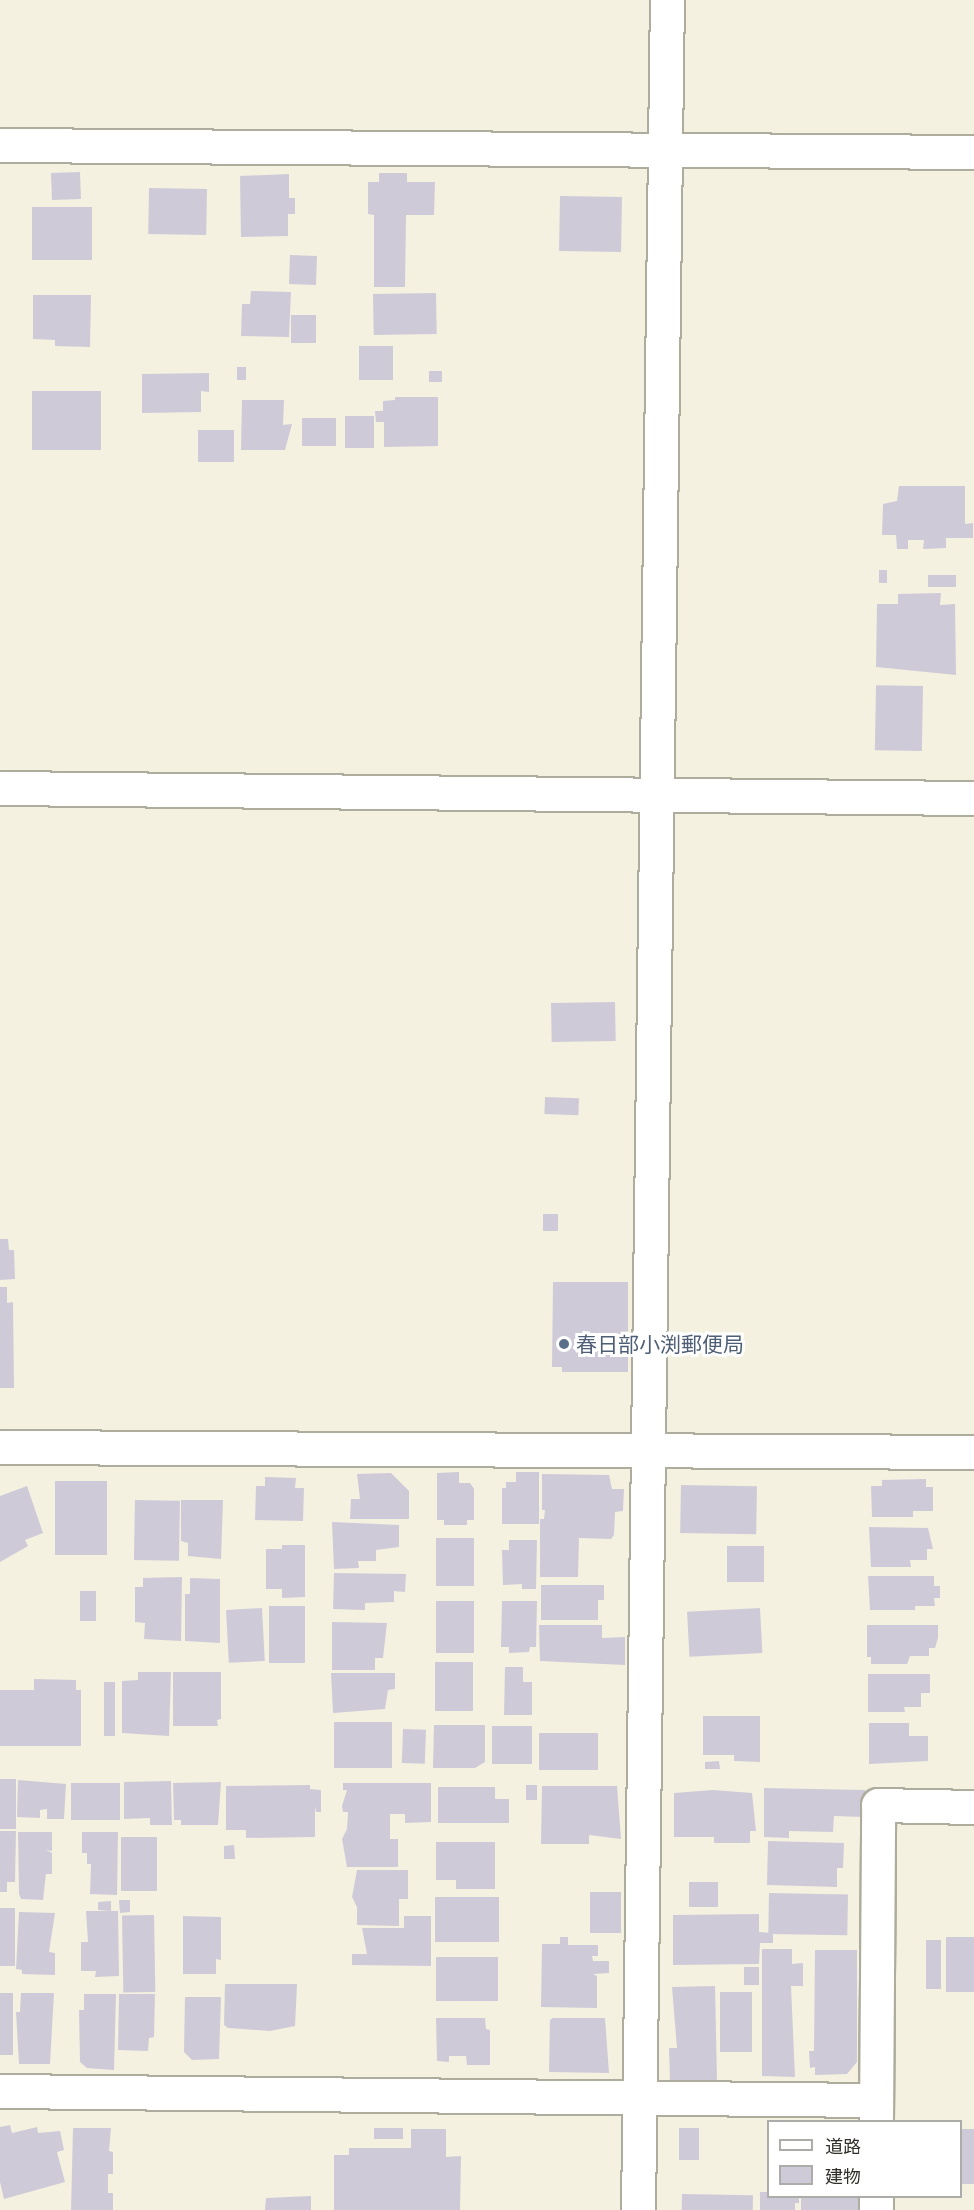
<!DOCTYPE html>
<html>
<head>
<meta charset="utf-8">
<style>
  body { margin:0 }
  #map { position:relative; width:974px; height:2210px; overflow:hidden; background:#f4f1e1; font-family:"IBM Plex Sans","Noto Sans JP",sans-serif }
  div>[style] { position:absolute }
  .building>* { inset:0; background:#cfcad8; transform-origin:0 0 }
  .roads { filter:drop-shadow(2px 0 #aeac9d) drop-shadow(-2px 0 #aeac9d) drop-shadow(0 2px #aeac9d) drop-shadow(0 -2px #aeac9d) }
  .minor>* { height:33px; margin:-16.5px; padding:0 16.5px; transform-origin:16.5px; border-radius:16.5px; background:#fff }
  .tertiary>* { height:33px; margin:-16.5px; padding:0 16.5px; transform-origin:16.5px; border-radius:16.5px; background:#fff }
  .dots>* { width:16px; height:16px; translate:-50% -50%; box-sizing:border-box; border:3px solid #fff; border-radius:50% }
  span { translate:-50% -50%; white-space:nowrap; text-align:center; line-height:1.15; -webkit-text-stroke:6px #fff; paint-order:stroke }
  .service-label { font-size:21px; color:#4e5e75 }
  .left { translate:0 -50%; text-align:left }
  .legend { position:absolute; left:767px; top:2120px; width:195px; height:78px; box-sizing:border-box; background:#fff; border:2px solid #acaca9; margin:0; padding:8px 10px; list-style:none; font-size:18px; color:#302f29 }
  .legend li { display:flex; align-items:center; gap:12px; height:30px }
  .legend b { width:30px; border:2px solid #acaca9 }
</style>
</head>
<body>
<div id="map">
  <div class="building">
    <i style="left:80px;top:172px;width:27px;height:29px;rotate:88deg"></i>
    <i style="clip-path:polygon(379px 173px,407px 173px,407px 182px,435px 182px,434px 215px,406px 215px,405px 287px,374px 287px,374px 215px,368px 214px,368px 182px,379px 182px)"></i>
    <i style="clip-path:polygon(289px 174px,289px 198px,295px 198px,295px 214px,288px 214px,288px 236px,241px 237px,240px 176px)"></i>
    <i style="left:207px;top:189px;width:46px;height:58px;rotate:91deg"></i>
    <i style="left:560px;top:196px;width:62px;height:55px;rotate:1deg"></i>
    <i style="left:32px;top:207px;width:60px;height:53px"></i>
    <i style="left:290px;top:255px;width:27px;height:29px;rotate:2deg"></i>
    <i style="clip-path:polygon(251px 291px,291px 292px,289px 337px,241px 336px,242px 304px,250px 304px)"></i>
    <i style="left:436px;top:293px;width:41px;height:63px;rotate:89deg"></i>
    <i style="clip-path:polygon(33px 295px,91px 295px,90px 347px,55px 346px,55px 340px,33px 339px)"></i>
    <i style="left:291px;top:315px;width:25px;height:28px"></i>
    <i style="left:359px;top:346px;width:34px;height:34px"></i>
    <i style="left:237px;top:367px;width:9px;height:13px"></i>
    <i style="left:429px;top:371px;width:13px;height:11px"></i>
    <i style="clip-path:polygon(209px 373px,209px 392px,201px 391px,201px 412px,142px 413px,142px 374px)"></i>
    <i style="left:32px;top:391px;width:69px;height:59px"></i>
    <i style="clip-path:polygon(395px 397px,438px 397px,438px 446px,384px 447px,384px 422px,376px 422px,375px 411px,383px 411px,383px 401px,395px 400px)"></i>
    <i style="clip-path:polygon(242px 400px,284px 400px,283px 425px,292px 424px,285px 450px,241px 450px)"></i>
    <i style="left:345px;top:416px;width:29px;height:32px"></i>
    <i style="left:302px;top:418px;width:34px;height:28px"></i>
    <i style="left:198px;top:430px;width:36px;height:32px"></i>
    <i style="clip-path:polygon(899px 486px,965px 486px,965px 524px,973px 523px,973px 538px,946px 538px,946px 548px,923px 549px,924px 540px,908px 540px,908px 549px,897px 549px,896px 535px,882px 535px,883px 504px,897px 501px)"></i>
    <i style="left:879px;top:570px;width:8px;height:13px"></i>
    <i style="left:928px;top:575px;width:28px;height:12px"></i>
    <i style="clip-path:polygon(941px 593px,940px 605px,955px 604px,956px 675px,876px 667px,877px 604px,898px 604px,898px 594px)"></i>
    <i style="left:923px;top:686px;width:65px;height:47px;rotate:91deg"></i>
    <i style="left:615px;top:1002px;width:39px;height:64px;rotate:89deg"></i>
    <i style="left:545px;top:1097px;width:34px;height:17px;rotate:2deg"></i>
    <i style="left:543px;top:1214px;width:15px;height:17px"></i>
    <i style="clip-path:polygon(0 1239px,8px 1239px,9px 1250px,14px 1250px,15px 1279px,0 1280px)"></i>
    <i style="clip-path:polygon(553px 1282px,628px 1282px,628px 1372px,562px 1372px,562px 1367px,552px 1367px)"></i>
    <i style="clip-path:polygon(0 1287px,7px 1287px,7px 1303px,13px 1302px,14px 1388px,0 1388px)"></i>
    <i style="clip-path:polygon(459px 1472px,459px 1483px,470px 1483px,474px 1489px,474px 1520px,467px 1520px,467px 1525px,444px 1525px,444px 1520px,437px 1520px,437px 1473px)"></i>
    <i style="clip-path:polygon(516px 1472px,539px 1472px,539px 1524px,502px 1524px,502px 1488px,506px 1488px,506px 1482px,516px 1482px)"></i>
    <i style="clip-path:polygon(391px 1473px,409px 1491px,409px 1519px,350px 1519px,351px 1499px,360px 1499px,357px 1474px)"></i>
    <i style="clip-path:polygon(542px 1474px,609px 1475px,612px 1489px,624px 1489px,623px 1511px,615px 1512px,614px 1535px,611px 1539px,579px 1538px,578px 1577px,540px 1577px,540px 1519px,544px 1519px,545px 1510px,542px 1510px)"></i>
    <i style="clip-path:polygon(265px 1477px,296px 1478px,295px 1488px,304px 1488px,303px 1521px,255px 1520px,256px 1486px,265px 1486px)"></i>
    <i style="clip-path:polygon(926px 1479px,926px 1487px,933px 1487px,933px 1511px,913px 1511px,913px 1517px,872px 1517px,871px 1486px,882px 1486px,882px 1480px)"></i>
    <i style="left:55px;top:1481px;width:52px;height:74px"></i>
    <i style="left:681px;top:1485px;width:76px;height:48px;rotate:1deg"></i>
    <i style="clip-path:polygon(27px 1486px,43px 1533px,25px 1540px,28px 1546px,0 1562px,0 1496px)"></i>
    <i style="left:135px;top:1500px;width:45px;height:60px;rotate:1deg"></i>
    <i style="clip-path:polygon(181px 1500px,223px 1500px,221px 1559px,188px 1556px,188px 1543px,181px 1541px)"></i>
    <i style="clip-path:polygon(332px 1522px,399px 1525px,399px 1547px,376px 1550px,376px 1561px,358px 1561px,359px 1568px,334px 1569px)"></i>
    <i style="clip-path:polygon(869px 1527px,928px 1528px,933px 1549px,927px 1549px,927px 1560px,910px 1560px,911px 1567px,871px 1567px)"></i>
    <i style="left:474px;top:1538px;width:48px;height:38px;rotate:90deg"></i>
    <i style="clip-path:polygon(509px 1540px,537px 1540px,536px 1589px,522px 1589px,522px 1584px,503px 1585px,502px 1550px,509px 1550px)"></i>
    <i style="clip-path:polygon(282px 1545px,305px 1545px,305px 1597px,282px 1598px,282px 1589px,266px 1589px,266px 1549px,282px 1549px)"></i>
    <i style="left:727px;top:1546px;width:37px;height:36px"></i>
    <i style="clip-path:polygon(334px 1573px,406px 1574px,405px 1592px,394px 1591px,394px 1602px,365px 1603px,365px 1610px,333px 1609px)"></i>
    <i style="clip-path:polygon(868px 1576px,934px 1576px,934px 1586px,940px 1586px,940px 1598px,934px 1598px,935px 1606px,915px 1606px,915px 1610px,870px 1610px)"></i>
    <i style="clip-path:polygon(182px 1577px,181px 1641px,144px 1639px,145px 1623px,135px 1622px,135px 1587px,143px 1587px,143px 1578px)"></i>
    <i style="clip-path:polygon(190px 1578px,220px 1579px,220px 1643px,185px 1641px,185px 1594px,190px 1594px)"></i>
    <i style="clip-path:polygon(541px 1585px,604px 1585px,604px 1600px,598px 1600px,598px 1620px,541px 1620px)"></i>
    <i style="left:80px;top:1591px;width:16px;height:30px"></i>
    <i style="left:436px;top:1601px;width:38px;height:52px"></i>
    <i style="clip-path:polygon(502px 1601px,537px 1601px,536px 1647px,530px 1647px,529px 1652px,509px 1653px,509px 1647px,501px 1647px)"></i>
    <i style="left:269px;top:1606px;width:36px;height:57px"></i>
    <i style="left:262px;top:1608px;width:53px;height:36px;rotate:87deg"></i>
    <i style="left:760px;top:1608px;width:45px;height:73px;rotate:87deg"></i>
    <i style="clip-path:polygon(332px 1622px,387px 1623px,383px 1658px,375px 1658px,375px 1670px,332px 1670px)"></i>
    <i style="clip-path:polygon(539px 1625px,602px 1625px,602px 1638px,625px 1637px,625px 1665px,540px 1661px)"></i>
    <i style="clip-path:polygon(867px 1625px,938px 1625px,938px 1638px,935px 1648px,929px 1648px,929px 1656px,910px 1656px,907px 1664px,871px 1664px,871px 1657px,867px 1657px)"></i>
    <i style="left:435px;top:1662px;width:38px;height:49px"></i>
    <i style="clip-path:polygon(505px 1667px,523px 1667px,523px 1682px,532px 1682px,532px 1715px,504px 1715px)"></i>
    <i style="clip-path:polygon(138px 1672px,171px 1672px,169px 1736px,122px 1733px,122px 1681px,138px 1680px)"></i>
    <i style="clip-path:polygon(173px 1672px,221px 1672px,221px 1719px,217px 1720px,218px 1726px,173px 1726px)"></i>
    <i style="clip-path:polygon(331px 1673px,395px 1673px,395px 1689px,388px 1690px,385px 1709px,333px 1713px)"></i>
    <i style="clip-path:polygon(868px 1674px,930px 1674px,930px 1693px,921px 1693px,921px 1707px,904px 1707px,905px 1712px,868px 1712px)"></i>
    <i style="clip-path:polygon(34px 1679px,76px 1680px,76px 1690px,81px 1690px,81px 1746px,0 1746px,0 1690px,34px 1690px)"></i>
    <i style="left:104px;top:1682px;width:11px;height:54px"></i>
    <i style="clip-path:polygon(703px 1716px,760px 1716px,760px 1762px,734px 1761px,734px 1755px,703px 1755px)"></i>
    <i style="left:334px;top:1722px;width:58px;height:46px"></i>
    <i style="clip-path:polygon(869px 1723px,909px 1723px,909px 1736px,928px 1736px,928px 1761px,869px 1764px)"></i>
    <i style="clip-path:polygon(434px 1725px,485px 1725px,485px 1762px,475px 1768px,433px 1768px)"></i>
    <i style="left:492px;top:1726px;width:40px;height:38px"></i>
    <i style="left:403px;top:1729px;width:23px;height:34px;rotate:2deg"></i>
    <i style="left:539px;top:1733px;width:59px;height:37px"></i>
    <i style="clip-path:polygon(719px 1761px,720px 1769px,705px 1769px,705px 1762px)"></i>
    <i style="left:0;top:1779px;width:16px;height:50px"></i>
    <i style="clip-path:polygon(18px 1780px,66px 1784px,64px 1819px,47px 1819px,47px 1809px,40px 1810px,40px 1818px,17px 1817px)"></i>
    <i style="clip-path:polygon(171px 1781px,172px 1825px,150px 1825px,150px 1818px,124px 1819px,124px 1782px)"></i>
    <i style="clip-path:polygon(221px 1782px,218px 1825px,181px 1825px,181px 1820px,174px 1820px,173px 1783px)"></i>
    <i style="left:71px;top:1783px;width:49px;height:37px"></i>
    <i style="clip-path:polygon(343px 1783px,431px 1783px,431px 1822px,405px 1823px,405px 1814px,390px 1814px,390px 1839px,398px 1839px,398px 1867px,347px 1867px,342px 1839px,347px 1829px,348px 1812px,343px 1812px,342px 1806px,347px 1790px,343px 1790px)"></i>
    <i style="clip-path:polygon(310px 1785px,310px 1801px,310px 1789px,321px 1790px,321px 1812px,316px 1812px,315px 1806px,315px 1837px,246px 1838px,246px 1830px,226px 1830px,226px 1786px)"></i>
    <i style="left:537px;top:1785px;width:15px;height:11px;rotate:90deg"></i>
    <i style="clip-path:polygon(542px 1786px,617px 1786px,621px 1839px,589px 1835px,589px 1844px,541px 1844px)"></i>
    <i style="clip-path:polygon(438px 1787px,495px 1787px,495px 1799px,509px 1799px,509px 1823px,438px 1823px)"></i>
    <i style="clip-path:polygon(764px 1788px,865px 1790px,865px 1817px,834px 1816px,833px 1832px,789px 1831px,789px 1838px,764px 1837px)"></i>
    <i style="clip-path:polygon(713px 1790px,752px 1793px,756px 1831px,750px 1831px,750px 1843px,714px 1843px,714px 1837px,674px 1837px,674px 1793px)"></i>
    <i style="clip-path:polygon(0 1831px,16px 1831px,15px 1882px,7px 1882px,7px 1892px,0 1892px)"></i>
    <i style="clip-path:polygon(18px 1832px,52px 1832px,52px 1851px,46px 1850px,52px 1853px,52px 1874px,46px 1874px,43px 1900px,21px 1899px,19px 1894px)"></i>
    <i style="clip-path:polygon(82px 1832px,118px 1832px,117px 1895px,90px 1894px,91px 1864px,87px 1864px,87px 1853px,82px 1853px)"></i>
    <i style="left:121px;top:1837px;width:36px;height:54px"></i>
    <i style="clip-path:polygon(768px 1841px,844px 1843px,843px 1868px,837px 1868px,837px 1887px,767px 1885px)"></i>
    <i style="clip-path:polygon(436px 1842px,495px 1842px,495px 1889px,456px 1889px,456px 1880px,436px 1880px)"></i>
    <i style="clip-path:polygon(234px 1845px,235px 1859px,224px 1859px,224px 1846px)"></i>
    <i style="clip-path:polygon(357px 1870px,408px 1870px,408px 1899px,399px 1899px,399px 1926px,357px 1925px,357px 1907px,352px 1897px)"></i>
    <i style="left:689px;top:1882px;width:29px;height:25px"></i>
    <i style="left:590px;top:1892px;width:31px;height:41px"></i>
    <i style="left:769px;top:1893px;width:79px;height:41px;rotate:1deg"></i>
    <i style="left:435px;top:1897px;width:64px;height:45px"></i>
    <i style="clip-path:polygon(119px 1900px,130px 1900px,130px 1912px,120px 1913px)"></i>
    <i style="clip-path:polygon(111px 1901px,111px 1911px,98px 1910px,98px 1902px)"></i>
    <i style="left:0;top:1908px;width:15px;height:58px"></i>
    <i style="clip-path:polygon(86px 1911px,118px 1911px,119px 1976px,95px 1977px,96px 1971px,81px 1971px,81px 1942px,88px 1942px)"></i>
    <i style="clip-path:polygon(19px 1912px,55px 1913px,49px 1952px,55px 1953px,55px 1975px,22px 1974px,22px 1970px,16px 1969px)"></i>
    <i style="clip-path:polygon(759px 1914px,759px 1932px,773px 1933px,773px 1943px,760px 1943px,759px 1964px,673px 1965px,673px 1915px)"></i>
    <i style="left:154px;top:1915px;width:77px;height:32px;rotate:89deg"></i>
    <i style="clip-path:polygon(183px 1916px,221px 1917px,221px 1960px,216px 1959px,216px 1974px,183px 1974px)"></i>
    <i style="clip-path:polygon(404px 1916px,431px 1916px,431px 1966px,352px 1965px,352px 1954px,367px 1954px,362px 1928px,404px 1928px)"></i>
    <i style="clip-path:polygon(560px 1937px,568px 1937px,568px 1945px,598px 1945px,598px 1956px,592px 1956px,593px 1961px,609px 1961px,609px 1973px,593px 1974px,597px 1976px,597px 2008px,541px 2007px,542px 1944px,560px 1944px)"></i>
    <i style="left:946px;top:1937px;width:28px;height:55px"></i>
    <i style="left:926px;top:1940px;width:15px;height:49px"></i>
    <i style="clip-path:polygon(762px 1949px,792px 1949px,792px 1964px,803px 1963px,803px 1986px,791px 1986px,795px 2077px,762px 2076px)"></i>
    <i style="clip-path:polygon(815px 1950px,857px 1950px,857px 2062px,847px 2074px,815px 2075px,815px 2067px,810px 2068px,809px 2051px,814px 2051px)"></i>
    <i style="left:498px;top:1957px;width:44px;height:62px;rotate:90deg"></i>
    <i style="left:744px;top:1967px;width:15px;height:18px"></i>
    <i style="clip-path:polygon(225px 1984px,297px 1984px,295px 2026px,270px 2031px,228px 2028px,224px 2025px)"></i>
    <i style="clip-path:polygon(715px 1986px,717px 2080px,670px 2081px,669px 2048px,677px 2048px,672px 1987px)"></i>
    <i style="left:720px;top:1992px;width:32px;height:60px"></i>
    <i style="left:0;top:1993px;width:13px;height:62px"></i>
    <i style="clip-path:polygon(21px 1993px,54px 1993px,50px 2064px,19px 2064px,16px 2012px,20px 2012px)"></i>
    <i style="clip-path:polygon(84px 1994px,116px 1994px,114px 2070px,87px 2068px,80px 2062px,79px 2010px,84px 2010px)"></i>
    <i style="clip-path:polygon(119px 1994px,155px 1994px,154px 2037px,149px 2038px,148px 2051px,118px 2050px)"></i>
    <i style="clip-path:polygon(185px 1997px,221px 1997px,219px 2059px,192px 2060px,184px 2052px)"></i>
    <i style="clip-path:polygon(436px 2018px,485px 2018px,486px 2029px,490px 2030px,490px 2065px,467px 2065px,466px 2056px,449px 2056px,449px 2062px,437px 2061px)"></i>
    <i style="clip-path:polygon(553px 2018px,605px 2018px,609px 2073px,549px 2072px,550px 2020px)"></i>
    <i style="clip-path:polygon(10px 2125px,12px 2133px,37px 2127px,38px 2133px,60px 2131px,64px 2150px,57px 2152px,65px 2182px,4px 2199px,0 2182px,0 2127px)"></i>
    <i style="clip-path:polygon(73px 2128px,111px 2128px,109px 2151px,113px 2152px,113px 2174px,108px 2174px,108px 2193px,113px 2193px,113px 2210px,71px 2210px)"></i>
    <i style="left:374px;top:2128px;width:29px;height:11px"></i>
    <i style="left:679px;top:2128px;width:20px;height:32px"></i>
    <i style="clip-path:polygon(411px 2129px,446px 2129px,446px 2157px,461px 2156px,460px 2210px,334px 2210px,334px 2155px,349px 2155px,349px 2148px,411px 2148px)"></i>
    <i style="left:960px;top:2129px;width:14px;height:55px"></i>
    <i style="clip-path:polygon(760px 2192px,768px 2192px,768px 2196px,799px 2196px,799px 2203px,795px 2203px,795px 2210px,760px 2210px)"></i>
    <i style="left:682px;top:2194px;width:71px;height:16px;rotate:1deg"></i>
    <i style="clip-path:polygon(311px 2196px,311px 2210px,265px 2210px,266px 2198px)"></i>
    <i style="left:801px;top:2196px;width:59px;height:14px"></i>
  </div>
  <div class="roads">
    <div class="minor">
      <i style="left:0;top:145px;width:974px;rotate:0.41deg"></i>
      <i style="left:0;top:788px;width:974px;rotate:0.59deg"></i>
      <i style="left:0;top:2091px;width:876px;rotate:0.59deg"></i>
      <i style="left:876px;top:2121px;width:316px;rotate:-89.6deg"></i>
      <i style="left:878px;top:1805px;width:96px;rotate:1.2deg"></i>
      <i style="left:876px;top:2196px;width:14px;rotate:90deg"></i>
      <i style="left:638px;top:2210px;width:2210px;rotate:-89.25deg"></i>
    </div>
    <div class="tertiary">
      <i style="left:0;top:1447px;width:974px;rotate:0.29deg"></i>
    </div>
  </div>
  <div class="dots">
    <i style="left:564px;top:1344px;background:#5c6f8a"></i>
  </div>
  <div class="service-label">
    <span class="left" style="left:576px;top:1344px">春日部小渕郵便局</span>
  </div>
  <ul class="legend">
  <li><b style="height:8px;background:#fff"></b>道路</li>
  <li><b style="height:16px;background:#cfcad8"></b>建物</li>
  </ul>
</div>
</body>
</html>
